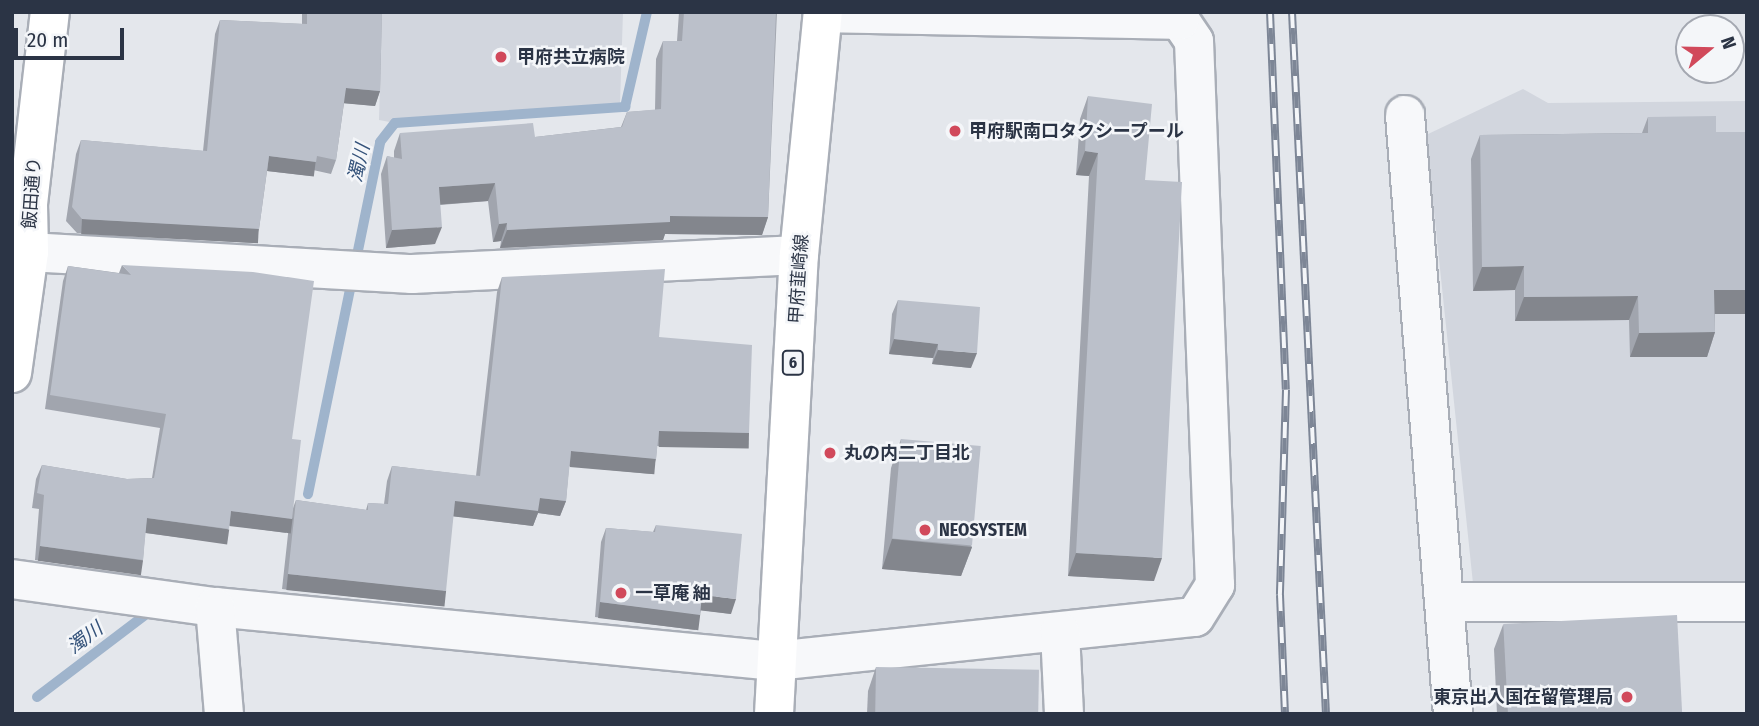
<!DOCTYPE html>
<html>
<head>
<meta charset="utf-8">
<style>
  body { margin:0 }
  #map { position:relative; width:1759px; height:726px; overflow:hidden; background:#e4e7ec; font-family:"Fira Sans Condensed","Noto Sans JP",sans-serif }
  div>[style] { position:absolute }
  .built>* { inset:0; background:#d2d6de }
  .stream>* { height:10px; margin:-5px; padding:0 5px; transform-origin:5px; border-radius:5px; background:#9fb4cc }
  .roads { filter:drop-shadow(2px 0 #a9aeb7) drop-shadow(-2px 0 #a9aeb7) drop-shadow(0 2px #a9aeb7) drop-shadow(0 -2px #a9aeb7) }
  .minor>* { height:38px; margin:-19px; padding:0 19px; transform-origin:19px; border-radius:19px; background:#f7f8fa }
  .major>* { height:38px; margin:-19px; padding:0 19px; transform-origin:19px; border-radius:19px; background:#fff }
  .rail>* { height:8px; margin-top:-4px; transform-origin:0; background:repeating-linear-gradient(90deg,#f4f6f9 0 16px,#7d8696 0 32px); box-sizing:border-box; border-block:2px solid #7d8696 }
  .wall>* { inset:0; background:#a1a5ae }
  .shaded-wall>* { inset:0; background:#83868d; transform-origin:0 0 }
  .building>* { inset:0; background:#bbc0ca; transform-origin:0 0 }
  .dots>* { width:19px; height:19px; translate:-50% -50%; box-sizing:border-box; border:4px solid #f4f6f9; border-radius:50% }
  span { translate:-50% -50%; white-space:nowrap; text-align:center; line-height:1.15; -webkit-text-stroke:5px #f4f6f9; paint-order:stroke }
  .shield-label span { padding:2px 5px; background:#f4f6f9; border:2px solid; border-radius:5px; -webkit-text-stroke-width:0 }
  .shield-label { font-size:16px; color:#2b3445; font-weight:700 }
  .poi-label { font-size:18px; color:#2b3445; font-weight:700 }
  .left { translate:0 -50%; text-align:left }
  .right { translate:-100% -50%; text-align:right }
  .street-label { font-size:18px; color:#2b3445 }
  .water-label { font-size:19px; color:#34527a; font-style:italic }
  .frame { position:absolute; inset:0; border:14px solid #2b3445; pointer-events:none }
  .north { position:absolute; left:1675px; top:14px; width:70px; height:70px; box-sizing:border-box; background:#f4f6f9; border:2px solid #a4a8b1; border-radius:50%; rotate:71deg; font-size:19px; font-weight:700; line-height:28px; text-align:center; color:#2b3445 }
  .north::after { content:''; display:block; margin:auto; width:24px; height:32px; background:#d1495b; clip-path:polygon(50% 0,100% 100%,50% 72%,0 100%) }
  .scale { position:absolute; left:14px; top:28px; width:110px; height:32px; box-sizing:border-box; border:4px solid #2b3445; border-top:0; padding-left:9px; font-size:21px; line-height:24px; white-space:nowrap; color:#2b3445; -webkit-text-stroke:5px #f4f6f9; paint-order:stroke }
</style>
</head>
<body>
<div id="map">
  <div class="built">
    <i style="clip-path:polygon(382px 12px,623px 12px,620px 103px,395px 123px,379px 120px)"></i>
    <i style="clip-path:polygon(1523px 89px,1548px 103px,1747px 101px,1747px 589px,1474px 593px,1426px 135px)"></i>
  </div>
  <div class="stream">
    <i style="left:308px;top:494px;width:359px;rotate:-78.4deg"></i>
    <i style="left:380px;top:142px;width:24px;rotate:-52deg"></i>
    <i style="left:395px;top:123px;width:231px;rotate:-4deg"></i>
    <i style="left:625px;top:107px;width:98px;rotate:-77deg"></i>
    <i style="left:37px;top:697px;width:146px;rotate:-37.2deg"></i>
  </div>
  <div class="roads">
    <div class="minor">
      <i style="left:1405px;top:115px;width:601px;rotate:85.42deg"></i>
      <i style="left:29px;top:252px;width:384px;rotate:3.3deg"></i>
      <i style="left:412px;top:274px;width:387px;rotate:-2.8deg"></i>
      <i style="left:12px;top:579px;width:205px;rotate:7.9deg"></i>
      <i style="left:215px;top:607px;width:563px;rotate:5.51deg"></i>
      <i style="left:775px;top:661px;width:422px;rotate:-6deg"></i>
      <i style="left:1195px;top:617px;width:38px;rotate:-58deg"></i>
      <i style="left:1215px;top:585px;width:544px;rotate:-92.21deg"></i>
      <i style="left:1194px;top:41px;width:25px;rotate:-124deg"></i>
      <i style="left:1180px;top:20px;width:357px;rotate:-178.9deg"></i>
      <i style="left:1447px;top:602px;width:300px"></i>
      <i style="left:215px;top:607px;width:107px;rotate:85.2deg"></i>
      <i style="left:1060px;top:632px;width:82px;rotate:87.2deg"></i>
    </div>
    <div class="major">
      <i style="left:12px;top:373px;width:122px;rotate:-82deg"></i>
      <i style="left:29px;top:252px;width:48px;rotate:-91.2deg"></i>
      <i style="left:28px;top:204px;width:193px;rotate:-83.5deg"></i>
      <i style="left:774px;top:714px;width:460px;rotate:-86.9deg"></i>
      <i style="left:799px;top:255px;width:244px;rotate:-84.4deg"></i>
    </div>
  </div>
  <div class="rail">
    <i style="left:1270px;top:12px;width:378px;rotate:87.6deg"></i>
    <i style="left:1286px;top:390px;width:205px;rotate:91.7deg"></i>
    <i style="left:1280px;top:595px;width:119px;rotate:87.6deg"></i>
    <i style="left:1292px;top:12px;width:703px;rotate:87.23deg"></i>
  </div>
  <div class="wall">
    <i style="clip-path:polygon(302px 12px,382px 12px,380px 91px,375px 106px,344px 103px,336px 160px,331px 174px,313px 170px,311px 176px,267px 171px,259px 229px,254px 243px,77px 233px,66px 221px,76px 154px,81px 140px,203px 151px,215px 34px,220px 20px,302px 24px)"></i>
    <i style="clip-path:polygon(679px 12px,777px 12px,768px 217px,762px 235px,665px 234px,663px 240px,500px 248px,501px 241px,493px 242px,488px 201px,440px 205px,435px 244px,386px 248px,381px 174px,387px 156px,394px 158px,394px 151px,400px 133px,535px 137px,621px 127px,627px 112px,655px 110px,656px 59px,663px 41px,677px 41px)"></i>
    <i style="clip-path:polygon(1088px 96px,1145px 180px,1154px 581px,1068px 576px,1089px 176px,1076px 175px,1080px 119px)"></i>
    <i style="clip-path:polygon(1648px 117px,1716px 132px,1747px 314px,1715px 314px,1715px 332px,1707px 357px,1630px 357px,1629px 320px,1515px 321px,1515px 290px,1473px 291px,1471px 159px,1480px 135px,1642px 133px)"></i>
    <i style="clip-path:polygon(122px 265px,292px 439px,293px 508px,296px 500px,366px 510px,368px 503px,384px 504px,387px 481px,392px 466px,476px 476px,497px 292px,502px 277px,659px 337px,749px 433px,743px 448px,657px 446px,656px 459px,651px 474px,569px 466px,566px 501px,560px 516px,538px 513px,533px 526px,453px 516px,441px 606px,282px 589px,289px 525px,286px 533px,229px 525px,224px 543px,145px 533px,143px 560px,138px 574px,35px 560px,39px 509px,32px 508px,36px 479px,42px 465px,127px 479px,152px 478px,160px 428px,45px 409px,63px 281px,68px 266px,119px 273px)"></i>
    <i style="clip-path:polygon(898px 300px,971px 368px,932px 364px,933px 358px,889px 354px,892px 314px)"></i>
    <i style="clip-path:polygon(901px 439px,972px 547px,961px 576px,882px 569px,891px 468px)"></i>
    <i style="clip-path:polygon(656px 525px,731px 614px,701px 610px,700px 615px,695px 630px,595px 617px,601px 542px,606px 528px,653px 532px)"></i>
    <i style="clip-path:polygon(1503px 625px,1683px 714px,1497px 714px,1494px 649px)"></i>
    <i style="clip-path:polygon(876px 667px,1039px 714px,867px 714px,868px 691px)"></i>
  </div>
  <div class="shaded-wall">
    <i style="clip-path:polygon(346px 88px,380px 91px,375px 106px,341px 103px)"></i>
    <i style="clip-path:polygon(1085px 151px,1098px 153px,1089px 176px,1076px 175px)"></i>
    <i style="left:269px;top:156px;width:47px;height:15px;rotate:7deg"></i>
    <i style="clip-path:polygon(495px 183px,488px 201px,433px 205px,439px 187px)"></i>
    <i style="clip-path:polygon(670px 216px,768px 217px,762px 235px,665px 234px,663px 240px,500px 248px,507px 230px)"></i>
    <i style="left:82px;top:219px;width:177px;height:15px;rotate:3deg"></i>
    <i style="clip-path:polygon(507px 223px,501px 241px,493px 242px,499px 224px)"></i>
    <i style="clip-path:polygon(442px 227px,435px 244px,386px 248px,392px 230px)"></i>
    <i style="clip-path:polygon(1524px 266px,1515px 290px,1473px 291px,1482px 267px)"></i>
    <i style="clip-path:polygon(1714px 290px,1747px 290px,1747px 314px,1706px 314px)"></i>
    <i style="clip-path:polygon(1638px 296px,1629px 320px,1515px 321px,1524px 297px)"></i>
    <i style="clip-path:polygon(1715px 332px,1707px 357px,1630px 357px,1639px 333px)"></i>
    <i style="clip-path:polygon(894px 339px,938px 344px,933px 358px,889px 354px)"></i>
    <i style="clip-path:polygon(938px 350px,977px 353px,971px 368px,932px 364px)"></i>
    <i style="left:659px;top:431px;width:90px;height:16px;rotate:1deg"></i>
    <i style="left:571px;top:451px;width:85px;height:16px;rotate:5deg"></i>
    <i style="clip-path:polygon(540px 498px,566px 501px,560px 516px,538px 513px,533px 526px,450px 516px,455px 501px)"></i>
    <i style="left:231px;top:511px;width:62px;height:15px;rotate:7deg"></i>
    <i style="left:147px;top:518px;width:83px;height:15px;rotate:8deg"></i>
    <i style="clip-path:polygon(892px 539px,972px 547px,961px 576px,882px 569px)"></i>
    <i style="left:40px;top:546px;width:104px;height:15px;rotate:8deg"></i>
    <i style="clip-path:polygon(1076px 553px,1162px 558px,1154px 581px,1068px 576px)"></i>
    <i style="left:288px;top:574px;width:159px;height:16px;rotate:6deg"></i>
    <i style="clip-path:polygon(702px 595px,736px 599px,731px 614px,697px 610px)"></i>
    <i style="left:600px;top:602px;width:101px;height:16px;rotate:7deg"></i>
  </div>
  <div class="building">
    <i style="clip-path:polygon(307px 12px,382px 12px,380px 91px,346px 88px,336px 160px,317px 156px,316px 162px,269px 156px,259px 229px,82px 219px,72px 207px,81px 140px,207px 151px,220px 20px,307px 24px)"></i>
    <i style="clip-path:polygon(684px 12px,776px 12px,768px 217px,670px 216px,670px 222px,507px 230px,507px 223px,499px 224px,495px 183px,439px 187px,442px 227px,392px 230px,387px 156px,402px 159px,400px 133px,533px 123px,535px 137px,622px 127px,627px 112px,661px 109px,663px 41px,682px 41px)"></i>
    <i style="clip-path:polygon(1088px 96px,1152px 104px,1145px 180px,1182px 182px,1162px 558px,1076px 553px,1098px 153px,1085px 151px)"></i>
    <i style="clip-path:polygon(1716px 116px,1716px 132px,1747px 132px,1747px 290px,1714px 290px,1715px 332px,1639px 333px,1638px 296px,1524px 297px,1524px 266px,1482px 267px,1480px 135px,1648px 133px,1648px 117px)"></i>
    <i style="clip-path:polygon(122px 265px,253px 272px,314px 281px,292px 439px,301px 440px,292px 519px,231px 511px,229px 529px,147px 518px,143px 560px,40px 546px,44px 495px,37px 493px,42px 465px,127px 479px,154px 478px,166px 414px,50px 395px,68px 266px,131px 275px)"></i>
    <i style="clip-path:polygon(665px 269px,659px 337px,752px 345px,749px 433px,659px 431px,656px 459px,571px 451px,566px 501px,540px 498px,538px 511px,455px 501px,446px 591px,288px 574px,296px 500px,368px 510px,368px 503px,388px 504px,392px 466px,480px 476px,502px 277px)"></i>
    <i style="clip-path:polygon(898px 300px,980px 307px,977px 353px,938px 350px,938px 344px,894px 339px)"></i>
    <i style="left:901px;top:439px;width:80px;height:100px;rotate:5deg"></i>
    <i style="clip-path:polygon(656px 525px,742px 534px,736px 599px,702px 595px,700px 615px,600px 602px,606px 528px,655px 532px)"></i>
    <i style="left:1677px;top:615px;width:99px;height:174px;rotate:87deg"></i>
    <i style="left:876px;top:667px;width:163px;height:47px;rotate:1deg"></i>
  </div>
  <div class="dots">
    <i style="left:501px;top:57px;background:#d1495b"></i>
    <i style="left:955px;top:131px;background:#d1495b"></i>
    <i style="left:830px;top:453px;background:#d1495b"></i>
    <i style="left:925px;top:530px;background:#d1495b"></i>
    <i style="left:621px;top:593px;background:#d1495b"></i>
    <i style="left:1627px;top:697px;background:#d1495b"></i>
  </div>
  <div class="shield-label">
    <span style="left:793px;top:363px">6</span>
  </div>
  <div class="poi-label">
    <span class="left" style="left:517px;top:57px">甲府共立病院</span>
    <span class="left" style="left:969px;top:131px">甲府駅南口タクシープール</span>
    <span class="left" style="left:844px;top:453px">丸の内二丁目北</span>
    <span class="left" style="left:939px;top:530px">NEOSYSTEM</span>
    <span class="left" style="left:635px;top:593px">一草庵 紬</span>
    <span class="right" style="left:1613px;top:697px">東京出入国在留管理局</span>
  </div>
  <div class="street-label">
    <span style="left:32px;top:193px;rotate:-86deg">飯田通り</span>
    <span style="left:799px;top:279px;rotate:-86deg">甲府韮崎線</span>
  </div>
  <div class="water-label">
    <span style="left:359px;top:163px;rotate:-77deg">濁川</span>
    <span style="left:85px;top:638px;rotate:-37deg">濁川</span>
  </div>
  <div class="frame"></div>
  <div class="north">N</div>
  <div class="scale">20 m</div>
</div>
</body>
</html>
